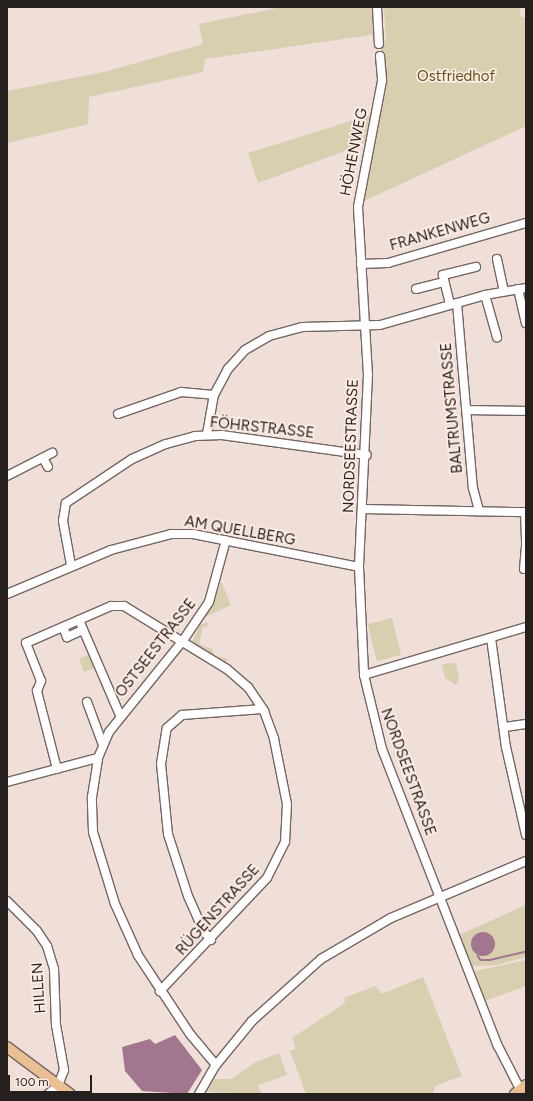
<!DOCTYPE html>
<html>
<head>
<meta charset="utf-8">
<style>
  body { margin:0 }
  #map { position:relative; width:533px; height:1101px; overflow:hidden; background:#f0ded8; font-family:Figtree,sans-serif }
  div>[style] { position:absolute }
  .green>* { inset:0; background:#d8ceb0; transform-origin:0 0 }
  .water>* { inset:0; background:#a3768f }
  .round { border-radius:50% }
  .stream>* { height:1.5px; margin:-0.75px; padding:0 0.75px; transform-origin:0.75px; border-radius:0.75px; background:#a3768f }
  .roads { filter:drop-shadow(1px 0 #756661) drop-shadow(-1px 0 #756661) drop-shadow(0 1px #756661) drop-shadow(0 -1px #756661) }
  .minor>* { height:8px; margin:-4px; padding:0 4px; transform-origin:4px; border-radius:4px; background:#fff }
  .major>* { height:10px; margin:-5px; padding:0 5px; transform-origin:5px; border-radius:5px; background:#e9bf93 }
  span { translate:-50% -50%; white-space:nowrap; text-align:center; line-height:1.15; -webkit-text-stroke:3.5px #fdebe5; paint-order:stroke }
  .park-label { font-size:15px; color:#63521a }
  .street-label { font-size:15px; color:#251f1d }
  .frame { position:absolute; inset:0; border:8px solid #251f1d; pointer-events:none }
  .scale { position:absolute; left:8px; top:1075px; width:84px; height:18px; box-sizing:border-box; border:2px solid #251f1d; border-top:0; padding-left:5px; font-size:12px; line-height:14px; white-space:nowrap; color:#251f1d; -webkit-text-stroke:3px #fdebe5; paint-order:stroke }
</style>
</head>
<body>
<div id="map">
  <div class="green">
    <i style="clip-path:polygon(282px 7px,376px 7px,377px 34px,205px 59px,203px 72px,89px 97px,88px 124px,7px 143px,7px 91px,104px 72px,203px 44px,199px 24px)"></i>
    <i style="clip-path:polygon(384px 7px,519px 7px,521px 17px,526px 17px,526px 126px,362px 202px,379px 104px,386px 95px,385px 51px,381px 51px,381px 41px,386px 41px)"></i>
    <i style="clip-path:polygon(373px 114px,366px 143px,258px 183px,248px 153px)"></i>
    <i style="clip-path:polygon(221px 581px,231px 605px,205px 617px,217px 593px)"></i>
    <i style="left:392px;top:618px;width:38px;height:25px;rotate:76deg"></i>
    <i style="clip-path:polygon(208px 622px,207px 627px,203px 626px,199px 644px,212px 649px,215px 656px,228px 659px,226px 663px,192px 642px,200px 625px)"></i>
    <i style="clip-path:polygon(90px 654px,97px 667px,84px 672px,79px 659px)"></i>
    <i style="clip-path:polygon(456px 663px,459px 680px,456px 685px,445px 678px,442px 664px)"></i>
    <i style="clip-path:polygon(526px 905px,526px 957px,497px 965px,472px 966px,459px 935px)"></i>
    <i style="clip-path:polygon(526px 960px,526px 986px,485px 1001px,475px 971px)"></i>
    <i style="clip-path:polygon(423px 977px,462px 1076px,435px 1086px,433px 1094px,306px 1094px,290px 1051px,296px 1049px,292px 1038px,345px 1003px,344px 998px,375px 986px,382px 994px)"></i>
    <i style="clip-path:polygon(279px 1053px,287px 1075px,258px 1085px,262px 1094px,206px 1092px,214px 1079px,231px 1079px,254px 1063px)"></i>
  </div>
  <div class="water">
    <i class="round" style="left:471px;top:932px;width:24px;height:24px"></i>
    <i style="clip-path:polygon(175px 1035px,202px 1070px,187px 1094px,142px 1091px,125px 1071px,122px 1047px,150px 1039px,155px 1044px)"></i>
  </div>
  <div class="stream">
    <i style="left:478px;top:956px;width:5px;rotate:53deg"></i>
    <i style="left:481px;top:960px;width:9px"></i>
    <i style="left:490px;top:960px;width:37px;rotate:-13deg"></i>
  </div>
  <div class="roads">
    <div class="minor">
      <i style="left:377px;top:7px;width:37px;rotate:87deg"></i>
      <i style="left:380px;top:56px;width:25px;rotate:85deg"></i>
      <i style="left:382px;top:81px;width:128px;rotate:100.8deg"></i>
      <i style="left:358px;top:207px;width:168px;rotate:86.6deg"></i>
      <i style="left:368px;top:375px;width:192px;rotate:92.7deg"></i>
      <i style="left:359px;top:567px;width:108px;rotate:87.3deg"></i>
      <i style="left:364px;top:675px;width:76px;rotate:76.3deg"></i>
      <i style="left:382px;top:749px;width:319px;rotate:68.7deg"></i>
      <i style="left:498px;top:1046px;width:48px;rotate:62.9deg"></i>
      <i style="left:497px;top:259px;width:33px;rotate:78deg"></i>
      <i style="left:361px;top:264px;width:27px;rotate:-2deg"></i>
      <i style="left:388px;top:263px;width:144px;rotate:-16.2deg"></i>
      <i style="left:416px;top:289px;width:29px;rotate:-14deg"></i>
      <i style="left:518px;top:289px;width:35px;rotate:77deg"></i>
      <i style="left:485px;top:295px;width:44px;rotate:74.1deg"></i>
      <i style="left:457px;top:303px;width:186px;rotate:85.1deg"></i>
      <i style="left:473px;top:488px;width:24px;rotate:75deg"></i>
      <i style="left:450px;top:304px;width:30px;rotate:-104deg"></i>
      <i style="left:443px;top:275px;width:34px;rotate:-14deg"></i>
      <i style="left:468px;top:410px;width:58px;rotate:1deg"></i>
      <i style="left:118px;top:414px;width:67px;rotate:-19.2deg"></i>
      <i style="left:181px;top:392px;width:33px;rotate:5deg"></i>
      <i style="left:207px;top:434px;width:40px;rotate:-80deg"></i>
      <i style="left:214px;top:395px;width:30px;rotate:-62deg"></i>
      <i style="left:228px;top:369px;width:25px;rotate:-48deg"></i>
      <i style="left:245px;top:350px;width:28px;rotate:-30deg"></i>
      <i style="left:269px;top:336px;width:34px;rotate:-15deg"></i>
      <i style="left:302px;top:327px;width:78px;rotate:-1.5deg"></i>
      <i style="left:380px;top:325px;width:109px;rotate:-15.9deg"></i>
      <i style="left:485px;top:295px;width:42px;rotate:-9.7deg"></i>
      <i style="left:43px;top:458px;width:10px;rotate:61deg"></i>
      <i style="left:7px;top:476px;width:51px;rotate:-27.1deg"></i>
      <i style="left:363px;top:509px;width:163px;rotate:1.1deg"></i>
      <i style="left:525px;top:512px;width:33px;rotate:88deg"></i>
      <i style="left:71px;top:565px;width:45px;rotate:-100.3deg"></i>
      <i style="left:63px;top:521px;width:18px;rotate:-81deg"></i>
      <i style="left:66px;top:503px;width:79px;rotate:-33.7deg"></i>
      <i style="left:132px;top:459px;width:37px;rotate:-24deg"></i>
      <i style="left:166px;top:444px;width:30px;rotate:-15deg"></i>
      <i style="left:195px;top:436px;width:27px;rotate:-2deg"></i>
      <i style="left:222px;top:435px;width:146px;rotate:7.9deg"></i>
      <i style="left:524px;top:569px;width:24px;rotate:-85deg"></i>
      <i style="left:7px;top:594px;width:113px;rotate:-22.9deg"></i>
      <i style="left:111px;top:550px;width:62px;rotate:-14.9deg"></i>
      <i style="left:171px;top:534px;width:22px"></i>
      <i style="left:193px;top:534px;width:169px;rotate:11.2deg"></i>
      <i style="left:79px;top:620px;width:103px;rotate:66.7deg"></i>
      <i style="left:63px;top:627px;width:11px;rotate:68deg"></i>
      <i style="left:67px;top:637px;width:17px;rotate:-24deg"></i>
      <i style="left:491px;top:638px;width:110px;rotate:82.2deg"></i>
      <i style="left:506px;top:747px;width:90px;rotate:77.2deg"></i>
      <i style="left:364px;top:675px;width:169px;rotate:-16.5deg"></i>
      <i style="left:87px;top:702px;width:46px;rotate:69.6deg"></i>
      <i style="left:505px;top:727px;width:21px;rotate:-8deg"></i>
      <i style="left:57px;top:769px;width:81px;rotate:-104.4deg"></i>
      <i style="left:37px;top:691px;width:11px;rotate:-68deg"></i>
      <i style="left:41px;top:681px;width:41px;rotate:-111.5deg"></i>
      <i style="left:26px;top:643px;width:93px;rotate:-23.5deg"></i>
      <i style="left:111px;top:606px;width:13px"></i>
      <i style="left:124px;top:606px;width:121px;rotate:31.5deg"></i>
      <i style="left:227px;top:669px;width:28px;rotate:41deg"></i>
      <i style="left:248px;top:687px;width:29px;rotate:56deg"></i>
      <i style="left:264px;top:711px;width:30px;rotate:70deg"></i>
      <i style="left:274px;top:739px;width:66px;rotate:78.7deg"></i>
      <i style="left:287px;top:804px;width:38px;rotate:93deg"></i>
      <i style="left:285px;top:842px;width:40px;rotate:116.6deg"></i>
      <i style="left:267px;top:878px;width:156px;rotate:133.4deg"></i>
      <i style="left:7px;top:782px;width:94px;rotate:-14.8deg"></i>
      <i style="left:7px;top:901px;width:42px;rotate:45deg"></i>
      <i style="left:37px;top:931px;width:18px;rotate:56deg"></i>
      <i style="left:47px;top:946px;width:24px;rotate:73deg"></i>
      <i style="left:54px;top:969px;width:56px;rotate:88deg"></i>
      <i style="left:56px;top:1025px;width:46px;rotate:79.9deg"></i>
      <i style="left:64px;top:1070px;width:17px;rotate:111deg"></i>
      <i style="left:58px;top:1086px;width:13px;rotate:141deg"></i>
      <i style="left:211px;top:940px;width:11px;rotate:-131deg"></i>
      <i style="left:204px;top:932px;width:39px;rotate:-114deg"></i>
      <i style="left:188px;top:896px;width:65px;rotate:-107.9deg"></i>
      <i style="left:168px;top:834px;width:70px;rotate:-95.7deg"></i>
      <i style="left:161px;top:764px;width:36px;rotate:-81deg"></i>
      <i style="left:167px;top:728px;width:20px;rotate:-41deg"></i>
      <i style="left:182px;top:715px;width:81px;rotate:-4.2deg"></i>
      <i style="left:216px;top:1065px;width:40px;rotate:-130deg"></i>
      <i style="left:190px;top:1034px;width:95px;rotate:-123.4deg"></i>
      <i style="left:138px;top:955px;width:56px;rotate:-114.3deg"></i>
      <i style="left:115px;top:904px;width:75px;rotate:-107deg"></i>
      <i style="left:93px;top:832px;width:35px;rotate:-92deg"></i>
      <i style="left:92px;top:797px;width:39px;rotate:-81deg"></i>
      <i style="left:98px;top:758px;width:28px;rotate:-67deg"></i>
      <i style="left:109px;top:732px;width:116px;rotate:-51deg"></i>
      <i style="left:182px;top:642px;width:48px;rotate:-56deg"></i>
      <i style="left:209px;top:602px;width:64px;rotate:-74.7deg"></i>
      <i style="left:199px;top:1094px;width:34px;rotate:-60deg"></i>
      <i style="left:216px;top:1065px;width:57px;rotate:-50.7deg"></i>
      <i style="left:252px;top:1021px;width:93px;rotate:-41.9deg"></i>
      <i style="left:321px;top:959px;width:81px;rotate:-30.4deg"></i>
      <i style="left:391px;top:918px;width:147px;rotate:-22.9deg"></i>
    </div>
    <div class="major">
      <i style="left:7px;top:1047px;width:79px;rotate:36.7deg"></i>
      <i style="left:515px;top:1094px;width:14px;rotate:-39deg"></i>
    </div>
  </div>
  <div class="park-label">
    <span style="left:456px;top:77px">Ostfriedhof</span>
  </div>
  <div class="street-label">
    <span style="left:354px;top:152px;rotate:-79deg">HÖHENWEG</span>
    <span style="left:440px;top:232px;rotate:-16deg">FRANKENWEG</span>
    <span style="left:452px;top:408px;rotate:-95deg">BALTRUMSTRASSE</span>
    <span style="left:262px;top:428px;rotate:6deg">FÖHRSTRASSE</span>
    <span style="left:351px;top:446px;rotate:-88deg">NORDSEESTRASSE</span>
    <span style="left:240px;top:531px;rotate:10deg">AM QUELLBERG</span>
    <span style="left:156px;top:648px;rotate:-52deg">OSTSEESTRASSE</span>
    <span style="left:408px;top:772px;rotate:70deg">NORDSEESTRASSE</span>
    <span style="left:218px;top:910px;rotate:-48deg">RÜGENSTRASSE</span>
    <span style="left:39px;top:988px;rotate:-94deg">HILLEN</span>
  </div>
  <div class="frame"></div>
  <div class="scale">100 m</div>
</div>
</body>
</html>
